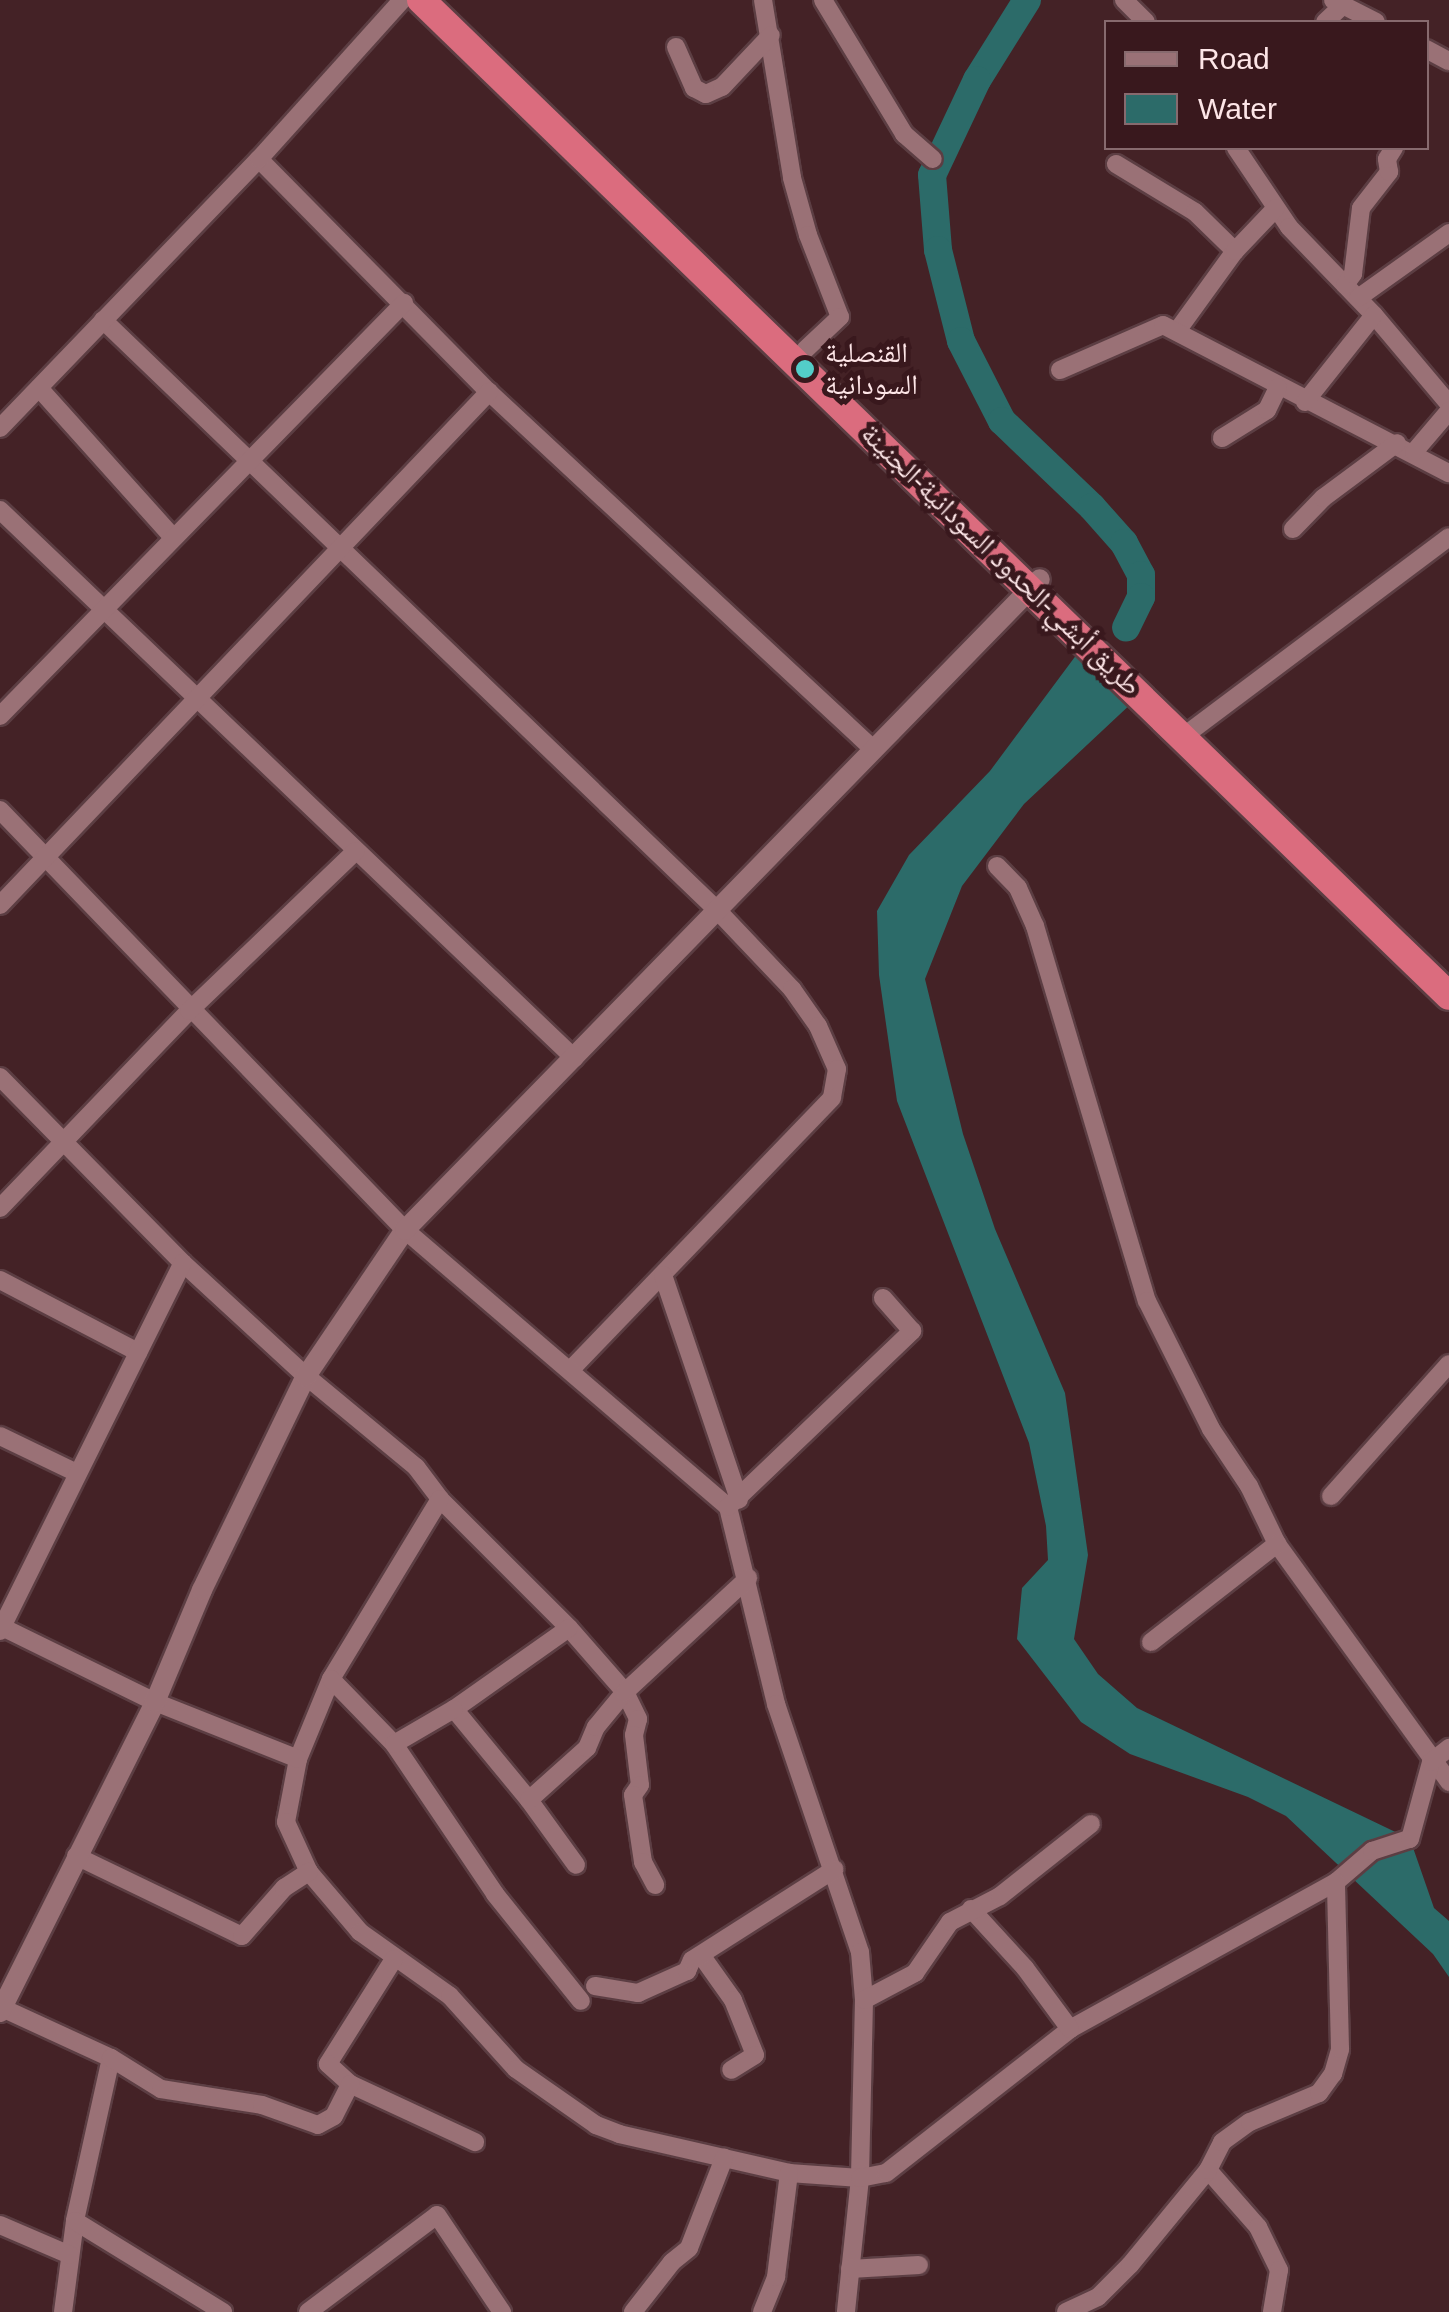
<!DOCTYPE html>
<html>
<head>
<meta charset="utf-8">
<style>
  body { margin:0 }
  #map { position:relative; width:1449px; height:2312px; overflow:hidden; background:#442226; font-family:Helvetica,"Noto Naskh Arabic",sans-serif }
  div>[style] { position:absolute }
  .water>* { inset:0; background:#2c6b69 }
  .river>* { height:28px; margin:-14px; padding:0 14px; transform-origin:14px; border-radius:14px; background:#2c6b69 }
  .roads { filter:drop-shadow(2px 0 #5c3e43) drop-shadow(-2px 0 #5c3e43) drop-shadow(0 2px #5c3e43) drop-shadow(0 -2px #5c3e43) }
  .minor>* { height:18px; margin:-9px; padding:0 9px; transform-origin:9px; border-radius:9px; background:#9a7176 }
  .tertiary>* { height:20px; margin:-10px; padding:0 10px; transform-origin:10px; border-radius:10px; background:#9a7176 }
  .trunk>* { height:28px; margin:-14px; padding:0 14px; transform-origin:14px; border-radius:14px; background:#db6c7e }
  .dots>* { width:28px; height:28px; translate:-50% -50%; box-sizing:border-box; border:5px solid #39181d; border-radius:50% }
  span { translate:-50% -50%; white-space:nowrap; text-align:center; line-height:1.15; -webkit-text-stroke:10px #39181d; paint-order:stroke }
  .poi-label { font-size:28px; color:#fde5e7 }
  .left { translate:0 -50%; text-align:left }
  .street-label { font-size:28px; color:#fde5e7 }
  .legend { position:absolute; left:1104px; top:20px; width:325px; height:130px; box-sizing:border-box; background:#39181d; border:2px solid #876a6e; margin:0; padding:12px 18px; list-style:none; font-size:30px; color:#fde5e7 }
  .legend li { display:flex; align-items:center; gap:20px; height:50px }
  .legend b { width:50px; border:2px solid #876a6e }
</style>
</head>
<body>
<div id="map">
  <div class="water">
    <i style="clip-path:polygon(1080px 650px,1134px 701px,1024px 804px,962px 886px,925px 979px,963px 1134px,995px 1229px,1065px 1393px,1088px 1555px,1074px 1639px,1098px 1674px,1137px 1708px,1410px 1839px,1434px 1908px,1449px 1921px,1449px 1977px,1433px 1954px,1286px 1816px,1248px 1797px,1130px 1754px,1081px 1722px,1017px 1639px,1022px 1588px,1048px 1560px,1046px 1526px,1029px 1443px,897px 1101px,879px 975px,877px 911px,909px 855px,990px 771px)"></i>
  </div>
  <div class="river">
    <i style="left:1027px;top:0;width:94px;rotate:122deg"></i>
    <i style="left:977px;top:80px;width:105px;rotate:115.3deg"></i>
    <i style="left:932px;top:175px;width:75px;rotate:85.4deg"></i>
    <i style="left:938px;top:250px;width:94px;rotate:75.8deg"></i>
    <i style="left:961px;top:341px;width:90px;rotate:62.9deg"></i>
    <i style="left:1002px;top:421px;width:124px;rotate:43.7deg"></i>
    <i style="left:1092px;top:507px;width:48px;rotate:48.4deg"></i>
    <i style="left:1124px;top:543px;width:36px;rotate:62deg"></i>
    <i style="left:1141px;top:575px;width:22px;rotate:90deg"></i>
    <i style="left:1141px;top:597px;width:34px;rotate:116deg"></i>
  </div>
  <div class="roads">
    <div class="minor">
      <i style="left:763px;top:0;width:180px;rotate:80.7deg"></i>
      <i style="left:792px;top:178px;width:59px;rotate:74.3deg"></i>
      <i style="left:808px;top:235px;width:88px;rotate:68.7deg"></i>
      <i style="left:840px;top:317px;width:48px;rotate:136.7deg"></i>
      <i style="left:823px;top:0;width:157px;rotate:58.8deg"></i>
      <i style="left:904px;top:134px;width:38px;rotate:41deg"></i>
      <i style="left:1124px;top:0;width:31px;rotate:45deg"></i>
      <i style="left:1333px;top:0;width:48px;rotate:27.1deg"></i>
      <i style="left:1325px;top:22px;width:25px;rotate:-43deg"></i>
      <i style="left:676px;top:47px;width:45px;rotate:66.3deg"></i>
      <i style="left:694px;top:88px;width:13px;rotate:27deg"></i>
      <i style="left:706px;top:94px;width:17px;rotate:-24deg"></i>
      <i style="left:722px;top:87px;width:71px;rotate:-46.7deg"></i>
      <i style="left:1426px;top:49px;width:26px;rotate:28deg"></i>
      <i style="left:1236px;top:148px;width:95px;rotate:56.1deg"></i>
      <i style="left:1289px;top:227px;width:122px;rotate:46deg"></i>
      <i style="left:1374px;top:315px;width:116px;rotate:49.9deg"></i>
      <i style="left:259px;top:159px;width:327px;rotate:45.4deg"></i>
      <i style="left:489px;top:392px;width:523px;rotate:42.91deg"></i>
      <i style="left:1116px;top:164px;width:92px;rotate:31.3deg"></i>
      <i style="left:1195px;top:212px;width:56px;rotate:44.3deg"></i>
      <i style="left:1345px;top:285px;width:14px;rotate:-54deg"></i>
      <i style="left:1353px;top:274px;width:66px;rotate:-83.1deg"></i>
      <i style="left:1361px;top:208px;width:46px;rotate:-52.1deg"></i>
      <i style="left:1389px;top:172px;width:13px;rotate:-99deg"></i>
      <i style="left:1387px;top:159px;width:13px;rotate:-58deg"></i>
      <i style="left:1358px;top:298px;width:112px;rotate:-35.5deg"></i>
      <i style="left:103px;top:320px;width:853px;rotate:43.86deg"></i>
      <i style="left:718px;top:911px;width:108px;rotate:46.5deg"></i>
      <i style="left:792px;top:989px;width:45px;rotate:54.9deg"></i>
      <i style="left:818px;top:1026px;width:47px;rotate:66.2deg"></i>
      <i style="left:837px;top:1069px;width:29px;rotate:100deg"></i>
      <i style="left:832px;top:1098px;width:376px;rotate:133.9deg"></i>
      <i style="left:1177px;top:331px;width:99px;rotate:-54.1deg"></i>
      <i style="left:1235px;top:251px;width:59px;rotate:-46.4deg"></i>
      <i style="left:1060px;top:370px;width:112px;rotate:-23.6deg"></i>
      <i style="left:1163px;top:325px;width:322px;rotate:27.4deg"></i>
      <i style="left:39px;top:388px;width:199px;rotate:48.1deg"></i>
      <i style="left:1305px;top:402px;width:111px;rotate:-51.6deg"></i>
      <i style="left:0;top:428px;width:373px;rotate:-46.1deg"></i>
      <i style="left:259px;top:159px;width:214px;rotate:-48deg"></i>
      <i style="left:1222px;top:438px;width:53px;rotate:-31.9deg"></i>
      <i style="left:1267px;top:410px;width:25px;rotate:-64deg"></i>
      <i style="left:1414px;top:452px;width:54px;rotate:-49.5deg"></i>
      <i style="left:0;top:510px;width:794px;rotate:43.67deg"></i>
      <i style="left:1293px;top:529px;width:43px;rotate:-45.9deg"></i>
      <i style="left:1323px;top:498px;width:92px;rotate:-36.6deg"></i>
      <i style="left:0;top:716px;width:578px;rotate:-45.63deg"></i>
      <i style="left:1184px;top:736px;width:331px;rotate:-36.9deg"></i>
      <i style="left:0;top:810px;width:583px;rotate:46.04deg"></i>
      <i style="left:405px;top:1230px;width:426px;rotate:40.6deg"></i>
      <i style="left:728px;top:1507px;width:203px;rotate:76.3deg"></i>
      <i style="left:776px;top:1704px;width:262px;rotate:71.3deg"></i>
      <i style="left:860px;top:1952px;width:48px;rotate:85.2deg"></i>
      <i style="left:864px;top:2000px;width:178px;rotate:91.3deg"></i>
      <i style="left:860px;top:2178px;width:135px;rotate:96deg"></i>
      <i style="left:997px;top:866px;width:30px;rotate:46deg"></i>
      <i style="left:1018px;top:888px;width:42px;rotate:65.9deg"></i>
      <i style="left:1035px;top:926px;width:391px;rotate:73.4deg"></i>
      <i style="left:1147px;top:1301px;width:143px;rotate:63.4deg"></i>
      <i style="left:1211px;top:1429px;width:69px;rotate:56.3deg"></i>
      <i style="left:1249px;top:1486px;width:64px;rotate:64.2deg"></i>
      <i style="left:1277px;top:1544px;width:294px;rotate:54.1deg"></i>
      <i style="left:0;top:905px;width:709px;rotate:-46.37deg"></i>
      <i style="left:0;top:1077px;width:261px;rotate:45.5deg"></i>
      <i style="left:183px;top:1263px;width:167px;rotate:42.6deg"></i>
      <i style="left:306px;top:1376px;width:143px;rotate:39.6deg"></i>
      <i style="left:416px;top:1467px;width:40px;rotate:53deg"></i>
      <i style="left:440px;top:1499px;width:182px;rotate:45deg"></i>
      <i style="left:569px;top:1628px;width:85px;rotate:48.8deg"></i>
      <i style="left:625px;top:1692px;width:30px;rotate:64deg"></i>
      <i style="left:638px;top:1719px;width:16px;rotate:104deg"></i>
      <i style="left:634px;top:1735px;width:50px;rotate:83.2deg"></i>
      <i style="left:640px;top:1785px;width:12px;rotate:125deg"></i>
      <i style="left:633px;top:1795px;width:68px;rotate:81.5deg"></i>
      <i style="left:643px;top:1862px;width:26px;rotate:62deg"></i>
      <i style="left:0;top:1208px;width:273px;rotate:-46.2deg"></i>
      <i style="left:189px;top:1011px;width:231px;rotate:-43.8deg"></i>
      <i style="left:663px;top:1275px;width:237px;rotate:71.3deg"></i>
      <i style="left:0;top:1280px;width:156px;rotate:27.6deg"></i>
      <i style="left:0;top:1436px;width:85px;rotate:25.7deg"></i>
      <i style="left:1331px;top:1496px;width:177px;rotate:-48.2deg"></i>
      <i style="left:440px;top:1499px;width:210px;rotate:121.2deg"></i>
      <i style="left:331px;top:1679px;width:87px;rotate:112.4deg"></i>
      <i style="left:298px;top:1759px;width:64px;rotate:100.8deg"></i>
      <i style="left:286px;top:1822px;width:55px;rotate:65.3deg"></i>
      <i style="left:309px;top:1872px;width:79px;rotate:49.6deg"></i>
      <i style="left:360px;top:1932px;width:110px;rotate:35.4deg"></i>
      <i style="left:450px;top:1996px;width:98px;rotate:47.9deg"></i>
      <i style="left:516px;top:2069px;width:98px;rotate:35deg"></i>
      <i style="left:596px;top:2125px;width:25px;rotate:21deg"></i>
      <i style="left:619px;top:2134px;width:174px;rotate:12.9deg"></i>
      <i style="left:789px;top:2173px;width:71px;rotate:4deg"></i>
      <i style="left:860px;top:2178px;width:26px;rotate:-11deg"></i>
      <i style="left:886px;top:2173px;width:234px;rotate:-38deg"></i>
      <i style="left:1070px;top:2029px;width:304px;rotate:-28.9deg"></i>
      <i style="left:1336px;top:1882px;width:48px;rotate:-40.7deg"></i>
      <i style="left:1372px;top:1851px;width:40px;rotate:-18deg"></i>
      <i style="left:1410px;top:1839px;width:80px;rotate:-74.7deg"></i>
      <i style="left:1431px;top:1762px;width:23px;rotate:-38deg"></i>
      <i style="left:728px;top:1507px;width:255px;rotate:-43.7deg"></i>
      <i style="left:912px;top:1331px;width:44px;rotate:-131.3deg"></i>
      <i style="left:0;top:1626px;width:173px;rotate:26.1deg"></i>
      <i style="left:155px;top:1702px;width:154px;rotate:21.7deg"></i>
      <i style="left:569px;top:1628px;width:141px;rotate:144.8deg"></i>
      <i style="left:454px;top:1709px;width:118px;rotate:50.5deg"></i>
      <i style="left:529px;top:1800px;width:80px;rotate:54.1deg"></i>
      <i style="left:0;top:1631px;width:411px;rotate:-63.6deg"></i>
      <i style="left:1151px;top:1642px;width:160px;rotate:-37.9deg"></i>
      <i style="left:331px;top:1679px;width:91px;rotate:45.9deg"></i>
      <i style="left:394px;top:1744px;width:181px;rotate:56deg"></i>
      <i style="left:495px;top:1894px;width:137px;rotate:51.2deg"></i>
      <i style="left:394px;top:1744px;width:69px;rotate:-30.3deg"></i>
      <i style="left:529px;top:1800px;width:78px;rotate:-41.9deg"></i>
      <i style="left:587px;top:1748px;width:23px;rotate:-67deg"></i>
      <i style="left:596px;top:1727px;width:45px;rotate:-50.4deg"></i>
      <i style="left:625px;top:1692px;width:168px;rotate:-42.8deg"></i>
      <i style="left:76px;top:1856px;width:184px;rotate:25.7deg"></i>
      <i style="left:242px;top:1936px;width:64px;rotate:-48.8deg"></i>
      <i style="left:284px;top:1888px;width:30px;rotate:-33deg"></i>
      <i style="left:971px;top:1909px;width:80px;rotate:47.5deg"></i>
      <i style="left:1025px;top:1968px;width:76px;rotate:53.6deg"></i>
      <i style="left:701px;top:1955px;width:55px;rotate:54.6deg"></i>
      <i style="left:733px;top:2000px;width:59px;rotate:68.2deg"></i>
      <i style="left:755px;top:2055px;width:28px;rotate:148deg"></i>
      <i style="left:394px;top:1959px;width:124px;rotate:122.2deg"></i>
      <i style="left:328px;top:2064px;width:30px;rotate:42deg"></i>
      <i style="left:350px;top:2084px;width:138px;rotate:24.9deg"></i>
      <i style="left:595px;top:1986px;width:44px;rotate:9.2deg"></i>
      <i style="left:638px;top:1993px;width:54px;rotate:-24.2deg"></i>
      <i style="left:687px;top:1971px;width:12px;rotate:-66deg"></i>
      <i style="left:692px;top:1960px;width:169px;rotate:-32.5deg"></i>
      <i style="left:864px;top:2000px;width:58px;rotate:-27.9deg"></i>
      <i style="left:915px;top:1973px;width:62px;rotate:-55.5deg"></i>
      <i style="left:950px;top:1922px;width:56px;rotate:-27.5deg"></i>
      <i style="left:1000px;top:1896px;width:116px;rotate:-38.4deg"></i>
      <i style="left:0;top:2007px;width:122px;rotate:24.7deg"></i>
      <i style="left:111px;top:2058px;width:167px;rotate:102.5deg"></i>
      <i style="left:75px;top:2221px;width:92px;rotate:97.5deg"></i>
      <i style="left:111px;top:2058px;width:59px;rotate:31.8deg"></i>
      <i style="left:161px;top:2089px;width:102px;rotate:9deg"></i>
      <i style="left:262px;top:2105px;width:59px;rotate:19.7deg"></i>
      <i style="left:318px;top:2125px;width:18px;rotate:-29deg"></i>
      <i style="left:334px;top:2116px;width:36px;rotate:-63deg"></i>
      <i style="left:1208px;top:2170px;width:76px;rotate:48.7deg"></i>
      <i style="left:1258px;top:2227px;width:48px;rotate:64deg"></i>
      <i style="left:1279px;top:2270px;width:43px;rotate:99.5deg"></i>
      <i style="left:75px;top:2221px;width:174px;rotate:31.6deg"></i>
      <i style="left:0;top:2225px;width:76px;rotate:23.2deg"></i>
      <i style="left:850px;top:2269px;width:69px;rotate:-3.3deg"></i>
      <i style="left:308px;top:2312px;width:161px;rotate:-36.9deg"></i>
      <i style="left:437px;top:2215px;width:117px;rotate:56.2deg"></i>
      <i style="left:633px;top:2312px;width:63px;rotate:-52deg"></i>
      <i style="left:672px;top:2262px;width:22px;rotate:-39deg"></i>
      <i style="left:689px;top:2248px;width:97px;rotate:-68.7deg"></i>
      <i style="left:762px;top:2312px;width:38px;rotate:-68deg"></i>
      <i style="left:776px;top:2277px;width:105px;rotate:-82.9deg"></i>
      <i style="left:1066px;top:2312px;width:35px;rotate:-25deg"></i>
      <i style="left:1098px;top:2297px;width:45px;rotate:-45deg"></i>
      <i style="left:1130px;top:2265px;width:123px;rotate:-50.6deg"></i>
      <i style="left:1208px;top:2170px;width:31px;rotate:-63deg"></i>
      <i style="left:1222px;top:2142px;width:34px;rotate:-36deg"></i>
      <i style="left:1250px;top:2122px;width:75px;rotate:-22.8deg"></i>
      <i style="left:1319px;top:2093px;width:24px;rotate:-54deg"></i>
      <i style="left:1333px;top:2074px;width:26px;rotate:-74deg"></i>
      <i style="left:1340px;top:2049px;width:167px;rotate:-91.4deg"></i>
    </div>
    <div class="tertiary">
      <i style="left:0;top:2012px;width:347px;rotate:-63.4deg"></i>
      <i style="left:155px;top:1702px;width:121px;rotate:-67.2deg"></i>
      <i style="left:202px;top:1590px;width:238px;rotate:-64.1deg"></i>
      <i style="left:306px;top:1376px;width:176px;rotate:-55.9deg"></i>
      <i style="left:405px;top:1230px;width:909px;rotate:-45.71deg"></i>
    </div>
    <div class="trunk">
      <i style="left:421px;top:0;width:1431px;rotate:44.09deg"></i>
    </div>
  </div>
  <div class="dots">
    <i style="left:805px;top:369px;background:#53cdc9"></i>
  </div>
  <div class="poi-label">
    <span class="left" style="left:825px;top:369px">القنصلية<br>السودانية</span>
  </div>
  <div class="street-label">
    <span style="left:1001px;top:560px;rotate:44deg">طريق أبشي-الحدود السودانية-الجنينة</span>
  </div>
  <ul class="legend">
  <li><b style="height:12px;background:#9a7176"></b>Road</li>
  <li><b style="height:28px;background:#2c6b69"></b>Water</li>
  </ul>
</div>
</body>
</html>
